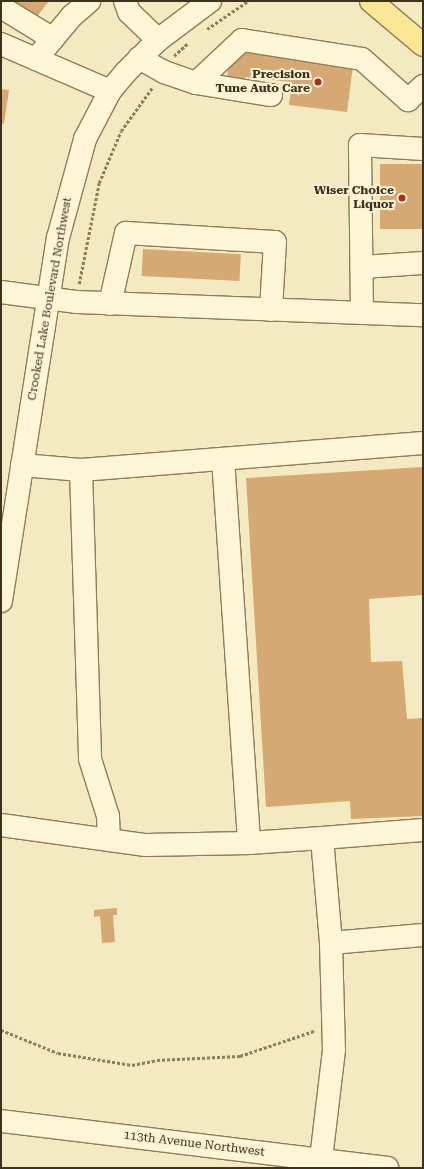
<!DOCTYPE html>
<html>
<head>
<meta charset="utf-8">
<style>
  body { margin:0 }
  #map { position:relative; width:424px; height:1169px; overflow:hidden; background:#f3eac2; font-family:"Roboto Serif",serif }
  div>[style] { position:absolute }
  .building>* { inset:0; background:#d6a873; transform-origin:0 0 }
  .path>* { height:2.5px; margin-top:-1.25px; transform-origin:0; background:repeating-linear-gradient(90deg,#907c56 0 3px,transparent 0 5px) }
  .roads { filter:drop-shadow(1px 0 #907c56) drop-shadow(-1px 0 #907c56) drop-shadow(0 1px #907c56) drop-shadow(0 -1px #907c56) }
  .minor>* { height:22px; margin:-11px; padding:0 11px; transform-origin:11px; border-radius:11px; background:#fdf6d7 }
  .major>* { height:22px; margin:-11px; padding:0 11px; transform-origin:11px; border-radius:11px; background:#fbe796 }
  .dots>* { width:11px; height:11px; translate:-50% -50%; box-sizing:border-box; border:2px solid #faf3d3; border-radius:50% }
  span { translate:-50% -50%; white-space:nowrap; text-align:center; line-height:1.15; -webkit-text-stroke:4px #faf3d3; paint-order:stroke }
  .poi-label { font-size:12px; color:#3e311d; font-weight:700 }
  .right { translate:-100% -50%; text-align:right }
  .street-label { font-size:12px; color:#3e311d }
  .frame { position:absolute; inset:0; border:2px solid #3e311d; pointer-events:none }
</style>
</head>
<body>
<div id="map">
  <div class="building">
    <i style="clip-path:polygon(14px 1px,49px 1px,36px 18px)"></i>
    <i style="clip-path:polygon(247px 52px,353px 66px,347px 112px,289px 105px,292px 82px,245px 77px,244px 81px,227px 78px,228px 68px)"></i>
    <i style="clip-path:polygon(1px 89px,9px 90px,4px 124px,1px 123px)"></i>
    <i style="left:423px;top:164px;width:65px;height:43px;rotate:90deg"></i>
    <i style="left:143px;top:249px;width:98px;height:27px;rotate:3deg"></i>
    <i style="clip-path:polygon(423px 467px,423px 595px,369px 599px,371px 662px,402px 661px,407px 719px,423px 718px,423px 816px,351px 819px,350px 801px,266px 807px,246px 478px)"></i>
    <i style="clip-path:polygon(117px 908px,117px 915px,113px 915px,115px 942px,102px 943px,100px 916px,94px 917px,94px 910px)"></i>
  </div>
  <div class="path">
    <i style="left:207px;top:29px;width:50px;rotate:-34.3deg"></i>
    <i style="left:174px;top:56px;width:18px;rotate:-43deg"></i>
    <i style="left:79px;top:284px;width:103px;rotate:-78.8deg"></i>
    <i style="left:99px;top:183px;width:56px;rotate:-67.1deg"></i>
    <i style="left:121px;top:131px;width:53px;rotate:-54.2deg"></i>
    <i style="left:1px;top:1030px;width:61px;rotate:22deg"></i>
    <i style="left:58px;top:1053px;width:75px;rotate:9.2deg"></i>
    <i style="left:132px;top:1065px;width:25px;rotate:-11deg"></i>
    <i style="left:157px;top:1060px;width:83px;rotate:-2.8deg"></i>
    <i style="left:240px;top:1056px;width:78px;rotate:-18.7deg"></i>
  </div>
  <div class="roads">
    <div class="minor">
      <i style="left:125px;top:1px;width:12px;rotate:70deg"></i>
      <i style="left:129px;top:12px;width:40px;rotate:44deg"></i>
      <i style="left:1px;top:7px;width:61px;rotate:31.6deg"></i>
      <i style="left:1px;top:44px;width:119px;rotate:23.3deg"></i>
      <i style="left:139px;top:58px;width:29px;rotate:29deg"></i>
      <i style="left:164px;top:72px;width:34px;rotate:19deg"></i>
      <i style="left:196px;top:83px;width:63px;rotate:-43.1deg"></i>
      <i style="left:242px;top:40px;width:121px;rotate:9deg"></i>
      <i style="left:362px;top:59px;width:62px;rotate:41.7deg"></i>
      <i style="left:408px;top:100px;width:21px;rotate:-43deg"></i>
      <i style="left:36px;top:59px;width:56px;rotate:-50.1deg"></i>
      <i style="left:72px;top:16px;width:23px;rotate:-41deg"></i>
      <i style="left:196px;top:83px;width:76px;rotate:9.1deg"></i>
      <i style="left:362px;top:267px;width:61px;rotate:-3.8deg"></i>
      <i style="left:1px;top:292px;width:77px;rotate:7.5deg"></i>
      <i style="left:77px;top:302px;width:346px;rotate:2.2deg"></i>
      <i style="left:110px;top:304px;width:73px;rotate:-77.3deg"></i>
      <i style="left:126px;top:233px;width:149px;rotate:3.5deg"></i>
      <i style="left:275px;top:242px;width:68px;rotate:93.4deg"></i>
      <i style="left:362px;top:313px;width:168px;rotate:-90.7deg"></i>
      <i style="left:360px;top:145px;width:63px;rotate:3.6deg"></i>
      <i style="left:223px;top:459px;width:385px;rotate:86.1deg"></i>
      <i style="left:22px;top:465px;width:59px;rotate:4.8deg"></i>
      <i style="left:81px;top:470px;width:343px;rotate:-4.5deg"></i>
      <i style="left:81px;top:470px;width:289px;rotate:88.2deg"></i>
      <i style="left:90px;top:759px;width:60px;rotate:72.5deg"></i>
      <i style="left:108px;top:816px;width:24px;rotate:88deg"></i>
      <i style="left:1px;top:601px;width:367px;rotate:-81.1deg"></i>
      <i style="left:58px;top:238px;width:103px;rotate:-74.7deg"></i>
      <i style="left:85px;top:139px;width:54px;rotate:-62.5deg"></i>
      <i style="left:110px;top:91px;width:25px;rotate:-50deg"></i>
      <i style="left:126px;top:72px;width:45px;rotate:-45deg"></i>
      <i style="left:158px;top:40px;width:65px;rotate:-36.9deg"></i>
      <i style="left:1px;top:825px;width:146px;rotate:7.9deg"></i>
      <i style="left:146px;top:845px;width:103px;rotate:-1.1deg"></i>
      <i style="left:249px;top:843px;width:73px;rotate:-3.9deg"></i>
      <i style="left:322px;top:838px;width:105px;rotate:85.1deg"></i>
      <i style="left:331px;top:943px;width:107px;rotate:88.4deg"></i>
      <i style="left:334px;top:1050px;width:110px;rotate:96.8deg"></i>
      <i style="left:322px;top:838px;width:101px;rotate:-4.5deg"></i>
      <i style="left:331px;top:943px;width:92px;rotate:-5deg"></i>
      <i style="left:1px;top:1121px;width:389px;rotate:6.9deg"></i>
    </div>
    <div class="major">
      <i style="left:371px;top:1px;width:68px;rotate:40.2deg"></i>
    </div>
  </div>
  <div class="dots">
    <i style="left:318px;top:82px;background:#a72d1f"></i>
    <i style="left:402px;top:198px;background:#a72d1f"></i>
  </div>
  <div class="poi-label">
    <span class="right" style="left:310px;top:82px">Precision<br>Tune Auto Care</span>
    <span class="right" style="left:394px;top:198px">Wiser Choice<br>Liquor</span>
  </div>
  <div class="street-label">
    <span style="left:50px;top:299px;rotate:-80deg">Crooked Lake Boulevard Northwest</span>
    <span style="left:194px;top:1144px;rotate:7deg">113th Avenue Northwest</span>
  </div>
  <div class="frame"></div>
</div>
</body>
</html>
